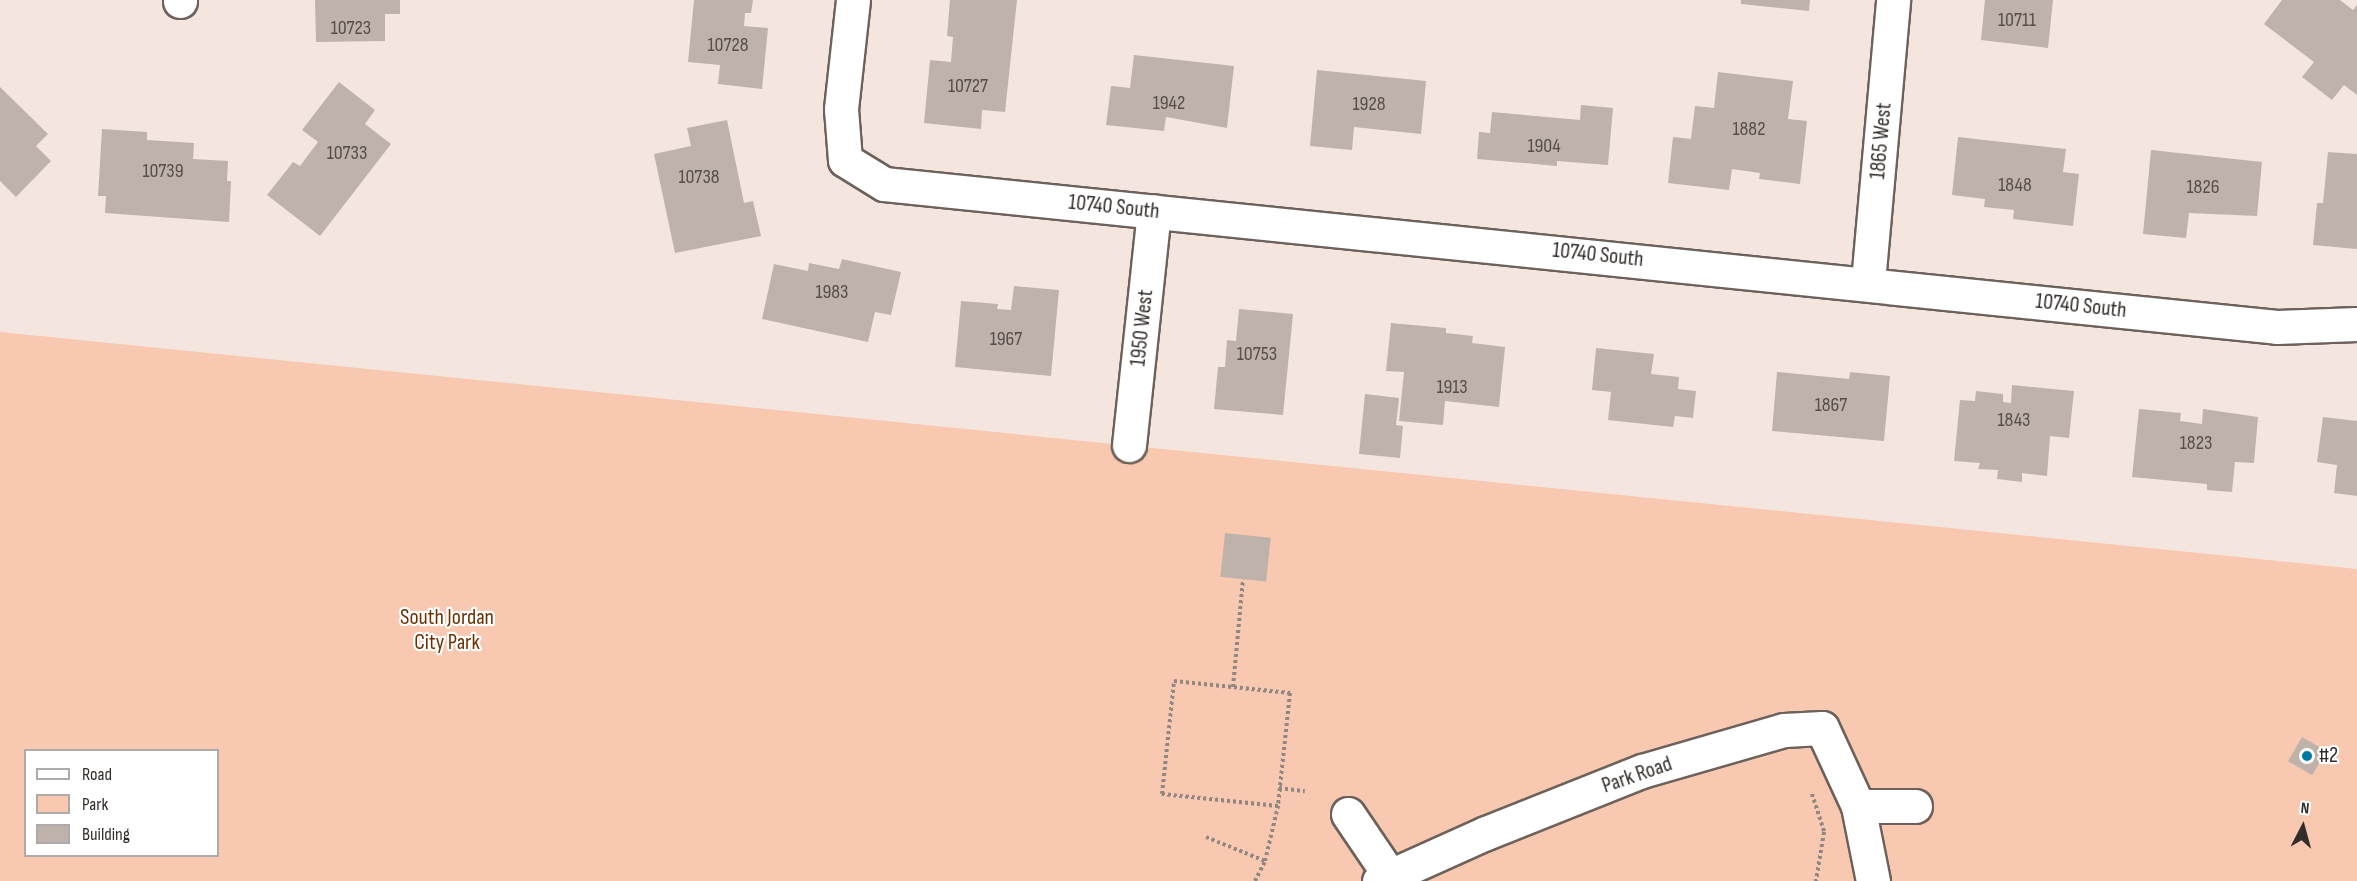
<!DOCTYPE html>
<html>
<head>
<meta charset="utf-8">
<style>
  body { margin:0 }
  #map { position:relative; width:2357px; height:881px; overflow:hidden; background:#f4e6df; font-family:"Sofia Sans Condensed",sans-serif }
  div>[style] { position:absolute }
  .green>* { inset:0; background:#f8c9b0 }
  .building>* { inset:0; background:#bfb2ab; transform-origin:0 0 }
  .path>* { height:4px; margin-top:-2px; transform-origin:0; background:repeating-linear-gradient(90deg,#908782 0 3px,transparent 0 6px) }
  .roads { filter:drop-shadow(2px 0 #6d625b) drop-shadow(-2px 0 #6d625b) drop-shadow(0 2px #6d625b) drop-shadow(0 -2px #6d625b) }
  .minor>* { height:33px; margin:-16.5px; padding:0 16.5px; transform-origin:16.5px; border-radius:16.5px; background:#fff }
  .dots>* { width:16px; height:16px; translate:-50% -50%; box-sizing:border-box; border:3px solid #fff; border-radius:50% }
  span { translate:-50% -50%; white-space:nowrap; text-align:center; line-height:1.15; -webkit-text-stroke:4.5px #fff; paint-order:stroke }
  .number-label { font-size:20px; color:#554e4a }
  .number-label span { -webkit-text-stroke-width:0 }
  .street-label { font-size:22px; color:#322d2a }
  .park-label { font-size:22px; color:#6d3001 }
  .poi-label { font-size:22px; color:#322d2a }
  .left { translate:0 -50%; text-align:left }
  .legend { position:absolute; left:24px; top:749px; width:195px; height:108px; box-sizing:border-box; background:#fff; border:2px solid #adabaa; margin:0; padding:8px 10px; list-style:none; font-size:18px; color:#322d2a }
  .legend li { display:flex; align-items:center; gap:12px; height:30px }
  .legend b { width:30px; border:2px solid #adabaa }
  .north { position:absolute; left:2273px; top:797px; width:60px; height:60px; -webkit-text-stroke:4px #fff; paint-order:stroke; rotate:6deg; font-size:16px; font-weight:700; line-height:24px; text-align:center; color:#322d2a }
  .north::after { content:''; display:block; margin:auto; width:21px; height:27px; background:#322d2a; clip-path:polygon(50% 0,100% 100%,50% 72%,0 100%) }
</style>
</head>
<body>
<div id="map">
  <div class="green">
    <i style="clip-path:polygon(evenodd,0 332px,2357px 569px,2357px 881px,0 881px,0 332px,26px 750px,218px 750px,218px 856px,26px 856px,26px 750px)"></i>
  </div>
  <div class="building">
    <i style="clip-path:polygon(315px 0,400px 0,400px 14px,385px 14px,385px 41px,316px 42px)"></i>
    <i style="clip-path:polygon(694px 0,753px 0,751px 13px,745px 13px,744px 26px,768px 28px,762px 89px,718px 84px,720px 65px,688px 62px)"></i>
    <i style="clip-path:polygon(950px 0,1017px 0,1005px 112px,982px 110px,981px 129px,924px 123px,930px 60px,951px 62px,953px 37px,947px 36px)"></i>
    <i style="clip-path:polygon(1741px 0,1810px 0,1809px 11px,1741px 4px)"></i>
    <i style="clip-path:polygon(1985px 0,2053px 0,2048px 48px,1981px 40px)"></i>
    <i style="clip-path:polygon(2282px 0,2340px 0,2353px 10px,2357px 5px,2357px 95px,2344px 85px,2332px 100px,2302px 77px,2314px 62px,2264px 24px)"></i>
    <i style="clip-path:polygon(1134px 55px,1234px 66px,1227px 128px,1166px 117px,1164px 131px,1106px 125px,1111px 86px,1130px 88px)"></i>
    <i style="clip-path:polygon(1317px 70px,1426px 81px,1421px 134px,1354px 127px,1352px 150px,1310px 146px)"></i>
    <i style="clip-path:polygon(1718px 72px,1793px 81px,1788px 119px,1807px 121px,1800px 184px,1759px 179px,1760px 173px,1732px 169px,1729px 190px,1668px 183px,1673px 137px,1691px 139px,1695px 106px,1714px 108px)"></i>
    <i style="clip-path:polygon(339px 82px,375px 110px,365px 124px,391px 144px,320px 236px,267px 195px,293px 162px,300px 166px,318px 142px,302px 130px)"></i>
    <i style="clip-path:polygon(0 87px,48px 134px,36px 146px,51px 161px,16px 197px,0 181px)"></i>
    <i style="clip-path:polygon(1581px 105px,1613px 108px,1608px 165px,1557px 161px,1557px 166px,1477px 159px,1479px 132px,1490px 133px,1492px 112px,1580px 120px)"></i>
    <i style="clip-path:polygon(727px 120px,744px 203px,753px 201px,761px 236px,675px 253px,654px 154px,691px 146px,687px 128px)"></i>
    <i style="clip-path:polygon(102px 129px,147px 132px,147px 140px,194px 143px,193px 159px,228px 161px,227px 181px,231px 181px,229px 222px,105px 213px,106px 196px,98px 196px)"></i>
    <i style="clip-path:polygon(1958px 137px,2066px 149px,2063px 172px,2079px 174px,2073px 226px,2013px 219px,2014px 210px,1984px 207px,1985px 199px,1952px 195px)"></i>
    <i style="clip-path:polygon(2151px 150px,2262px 162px,2257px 216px,2189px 213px,2186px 238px,2143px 234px)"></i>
    <i style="clip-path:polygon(2328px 152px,2357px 154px,2357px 249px,2313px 245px,2317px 203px,2323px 203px)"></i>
    <i style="clip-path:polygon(842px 259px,901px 272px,891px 315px,875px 312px,868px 342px,762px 319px,774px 264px,808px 271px,809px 263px,839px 269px)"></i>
    <i style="clip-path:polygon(1014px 286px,1059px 290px,1051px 376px,955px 367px,961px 301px,998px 304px,997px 309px,1011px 310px)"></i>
    <i style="clip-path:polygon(1239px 309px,1293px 314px,1283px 415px,1214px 409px,1218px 367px,1225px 367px,1227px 340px,1236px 341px)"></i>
    <i style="clip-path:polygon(1391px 323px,1446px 328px,1446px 333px,1473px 336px,1472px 343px,1505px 347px,1499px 407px,1445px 401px,1443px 425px,1399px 421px,1404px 372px,1386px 371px)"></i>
    <i style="clip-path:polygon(1596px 348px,1654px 354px,1651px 374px,1679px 377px,1678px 389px,1696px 391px,1693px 418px,1675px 416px,1673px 427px,1608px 420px,1611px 392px,1592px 390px)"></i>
    <i style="clip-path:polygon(1777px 372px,1849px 379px,1850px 372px,1890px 376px,1884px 441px,1772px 431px)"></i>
    <i style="clip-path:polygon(2012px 385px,2074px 391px,2069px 438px,2050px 436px,2047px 476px,2022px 473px,2022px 482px,1997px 479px,1998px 470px,1978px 469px,1980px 463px,1954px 461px,1960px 400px,1975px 401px,1976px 391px,2003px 394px,2003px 402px,2011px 403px)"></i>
    <i style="clip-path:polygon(1365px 394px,1399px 398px,1396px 425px,1403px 426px,1400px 458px,1359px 454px)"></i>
    <i style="clip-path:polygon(2139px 409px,2181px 413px,2180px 421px,2202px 424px,2203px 409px,2258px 417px,2254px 463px,2235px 462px,2232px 492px,2207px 490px,2207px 484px,2132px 477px)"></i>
    <i style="clip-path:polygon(2323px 417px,2357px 421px,2357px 496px,2334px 493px,2337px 465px,2317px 462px)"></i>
    <i style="left:1225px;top:533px;width:46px;height:44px;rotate:6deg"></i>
    <i style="left:2302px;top:737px;width:28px;height:28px;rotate:30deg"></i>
  </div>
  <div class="path">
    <i style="left:1174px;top:681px;width:117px;rotate:5.9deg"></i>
    <i style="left:1290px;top:693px;width:114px;rotate:96.1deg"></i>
    <i style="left:1278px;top:806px;width:117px;rotate:-174.1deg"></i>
    <i style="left:1162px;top:794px;width:114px;rotate:-83.9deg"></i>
    <i style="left:1233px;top:687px;width:108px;rotate:-84.7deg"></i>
    <i style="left:1279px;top:788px;width:26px;rotate:7deg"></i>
    <i style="left:1812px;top:794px;width:40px;rotate:72deg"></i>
    <i style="left:1824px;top:832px;width:50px;rotate:99.3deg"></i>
    <i style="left:1206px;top:837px;width:64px;rotate:22.1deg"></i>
    <i style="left:1265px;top:861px;width:57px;rotate:-76.7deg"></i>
    <i style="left:1255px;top:881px;width:22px;rotate:-63deg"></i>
  </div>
  <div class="roads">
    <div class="minor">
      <i style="left:853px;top:0;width:110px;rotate:96.3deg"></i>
      <i style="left:841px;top:109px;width:51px;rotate:85.5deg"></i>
      <i style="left:845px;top:160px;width:46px;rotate:31.6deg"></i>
      <i style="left:884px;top:184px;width:1400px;rotate:5.86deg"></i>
      <i style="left:2277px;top:327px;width:80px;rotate:-2.1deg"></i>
      <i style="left:180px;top:1px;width:1px;rotate:-90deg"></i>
      <i style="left:1868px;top:282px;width:283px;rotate:-84.9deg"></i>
      <i style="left:1129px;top:445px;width:235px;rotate:-83.9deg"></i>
      <i style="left:1348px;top:814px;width:75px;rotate:55.9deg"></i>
      <i style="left:1379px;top:881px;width:117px;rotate:-24.2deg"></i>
      <i style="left:1486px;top:833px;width:168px;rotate:-21.7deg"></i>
      <i style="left:1642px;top:771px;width:148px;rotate:-16.1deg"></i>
      <i style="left:1784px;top:730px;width:38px;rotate:-3deg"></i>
      <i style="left:1822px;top:728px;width:86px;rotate:65.2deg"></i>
      <i style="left:1873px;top:881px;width:76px;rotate:-101.3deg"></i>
      <i style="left:1858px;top:806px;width:57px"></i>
    </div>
  </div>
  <div class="dots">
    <i style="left:2307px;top:756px;background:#0079a1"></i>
  </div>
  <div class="number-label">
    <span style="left:2017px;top:20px">10711</span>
    <span style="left:351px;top:28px">10723</span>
    <span style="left:728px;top:45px">10728</span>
    <span style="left:968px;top:86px">10727</span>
    <span style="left:1169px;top:103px">1942</span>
    <span style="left:1369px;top:104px">1928</span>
    <span style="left:1749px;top:129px">1882</span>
    <span style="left:1544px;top:146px">1904</span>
    <span style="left:347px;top:153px">10733</span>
    <span style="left:163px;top:171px">10739</span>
    <span style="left:699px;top:177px">10738</span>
    <span style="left:2015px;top:185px">1848</span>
    <span style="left:2203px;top:187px">1826</span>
    <span style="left:832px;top:292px">1983</span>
    <span style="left:1006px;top:339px">1967</span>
    <span style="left:1257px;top:354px">10753</span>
    <span style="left:1452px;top:387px">1913</span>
    <span style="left:1831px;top:405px">1867</span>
    <span style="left:2014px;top:420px">1843</span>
    <span style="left:2196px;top:443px">1823</span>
  </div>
  <div class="street-label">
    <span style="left:1881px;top:141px;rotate:-85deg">1865 West</span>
    <span style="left:1114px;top:207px;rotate:6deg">10740 South</span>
    <span style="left:1598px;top:255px;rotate:6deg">10740 South</span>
    <span style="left:2081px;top:306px;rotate:6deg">10740 South</span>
    <span style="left:1142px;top:328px;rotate:-84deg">1950 West</span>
    <span style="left:1637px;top:775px;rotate:-19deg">Park Road</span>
  </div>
  <div class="park-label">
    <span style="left:447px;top:630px">South Jordan<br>City Park</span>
  </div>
  <div class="poi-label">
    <span class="left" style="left:2319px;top:756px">#2</span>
  </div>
  <ul class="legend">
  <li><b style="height:8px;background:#fff"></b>Road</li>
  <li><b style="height:16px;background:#f8c9b0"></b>Park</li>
  <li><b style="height:16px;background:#bfb2ab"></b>Building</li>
  </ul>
  <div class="north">N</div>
</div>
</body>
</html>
